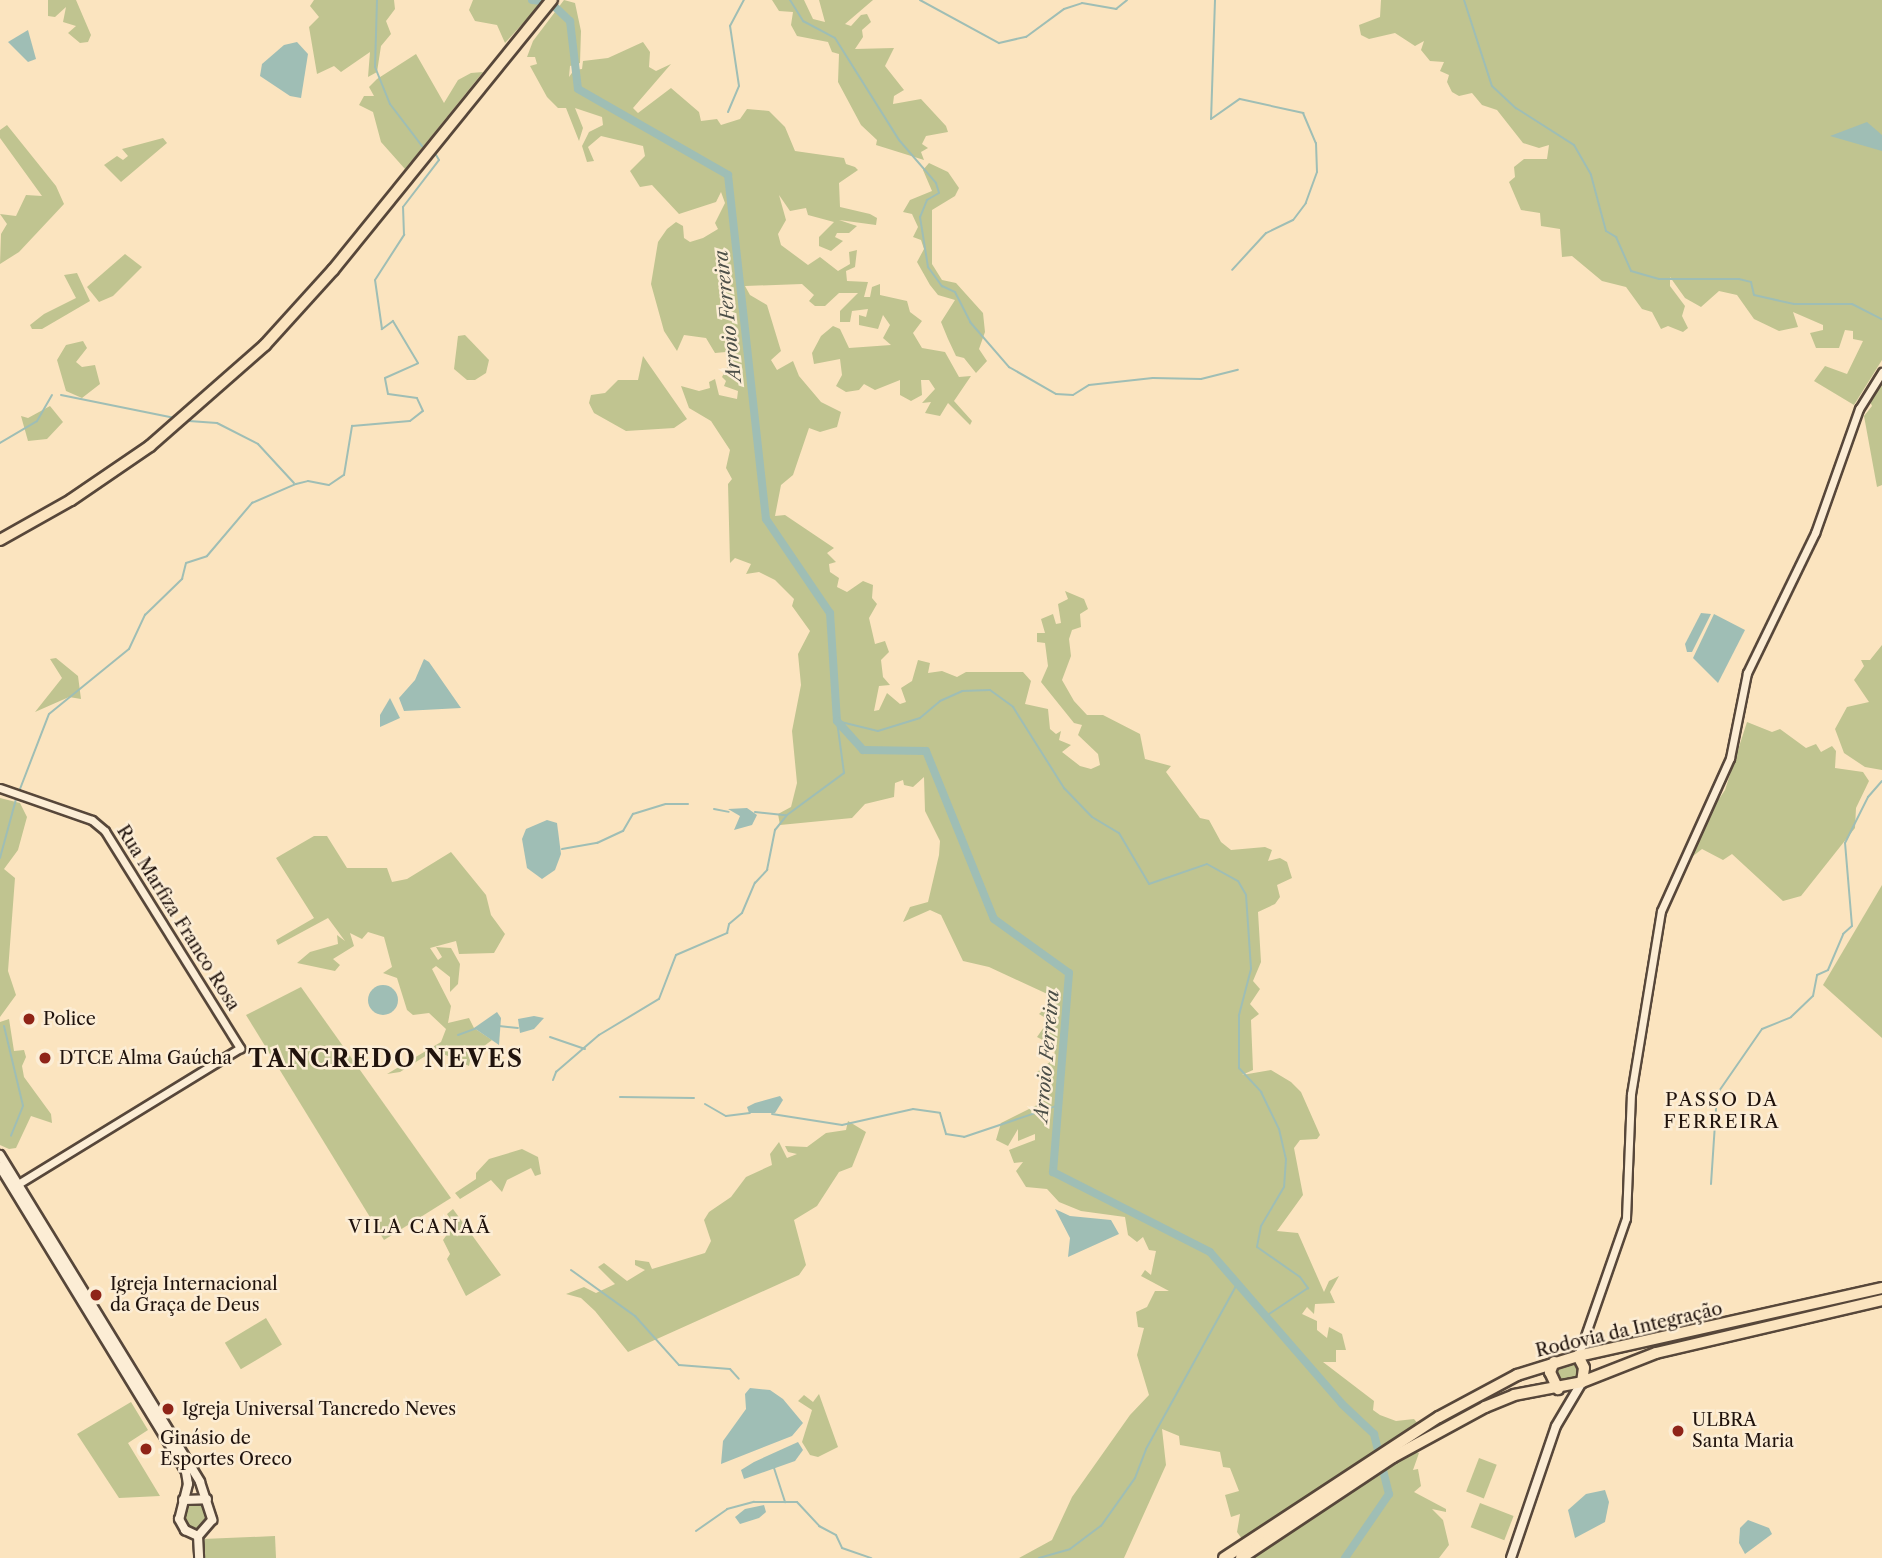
<!DOCTYPE html>
<html>
<head>
<meta charset="utf-8">
<style>
  body { margin:0 }
  #map { position:relative; width:1882px; height:1558px; overflow:hidden; background:#fbe4bf; font-family:"Libre Caslon Text",serif }
  div>[style] { position:absolute }
  .green>* { inset:0; background:#c0c490; transform-origin:0 0 }
  .round { border-radius:50% }
  .water>* { inset:0; background:#9fbeb5 }
  .stream>* { height:2px; margin:-1px; padding:0 1px; transform-origin:1px; border-radius:1px; background:#9fbeb5 }
  .river>* { height:8px; margin:-4px; padding:0 4px; transform-origin:4px; border-radius:4px; background:#9fbeb5 }
  .roads { filter:drop-shadow(2px 0 #57473a) drop-shadow(-2px 0 #57473a) drop-shadow(0 2px #57473a) drop-shadow(0 -2px #57473a) }
  .tertiary>* { height:7px; margin:-3.5px; padding:0 3.5px; transform-origin:3.5px; border-radius:3.5px; background:#fcedd5 }
  .secondary>* { height:8px; margin:-4px; padding:0 4px; transform-origin:4px; border-radius:4px; background:#fcedd5 }
  .trunk>* { height:10px; margin:-5px; padding:0 5px; transform-origin:5px; border-radius:5px; background:#fbe4bf }
  .dots>* { width:19px; height:19px; translate:-50% -50%; box-sizing:border-box; border:4px solid #fcedd5; border-radius:50% }
  span { translate:-50% -50%; white-space:nowrap; text-align:center; line-height:1.15; -webkit-text-stroke:5px #fcedd5; paint-order:stroke }
  .street-label { font-size:18px; color:#20130d }
  .poi-label { font-size:18px; color:#20130d }
  .left { translate:0 -50%; text-align:left }
  .water-label { font-size:19px; color:#4c4f48; font-style:italic }
  .neighbourhood-label { font-size:19px; color:#20130d; letter-spacing:2px }
  .district-label { font-size:24px; color:#20130d; font-weight:700; letter-spacing:2px }
</style>
</head>
<body>
<div id="map">
  <div class="green">
    <i style="clip-path:polygon(48px 0,76px 0,91px 35px,88px 42px,80px 43px,68px 33px,76px 26px,63px 22px,66px 7px,55px 17px,48px 16px)"></i>
    <i style="clip-path:polygon(314px 0,394px 0,395px 9px,386px 21px,391px 34px,381px 46px,377px 72px,368px 77px,370px 52px,341px 72px,334px 66px,317px 74px,309px 27px,319px 17px,310px 6px)"></i>
    <i style="clip-path:polygon(473px 0,544px 0,505px 43px,497px 25px,475px 21px,469px 10px)"></i>
    <i style="clip-path:polygon(564px 0,575px 3px,581px 31px,580px 63px,570px 66px,569px 77px,574px 70px,582px 69px,583px 61px,608px 58px,643px 42px,650px 52px,649px 67px,656px 71px,671px 64px,633px 108px,638px 113px,671px 88px,699px 112px,701px 121px,717px 119px,721px 125px,740px 119px,747px 109px,769px 111px,785px 127px,795px 151px,844px 158px,846px 164px,855px 167px,858px 170px,839px 183px,840px 207px,870px 214px,877px 218px,876px 225px,839px 220px,857px 226px,849px 233px,837px 233px,835px 237px,843px 241px,831px 251px,819px 246px,819px 237px,834px 222px,808px 215px,806px 208px,790px 211px,779px 195px,786px 220px,778px 234px,781px 245px,808px 265px,820px 257px,838px 271px,850px 264px,849px 252px,857px 250px,855px 267px,846px 271px,847px 281px,868px 282px,864px 297px,870px 297px,872px 287px,880px 284px,880px 295px,907px 301px,910px 312px,922px 321px,913px 333px,922px 348px,945px 352px,959px 377px,971px 376px,954px 401px,972px 421px,970px 425px,948px 403px,940px 416px,925px 413px,931px 402px,922px 403px,935px 389px,929px 380px,921px 380px,922px 395px,911px 401px,900px 395px,900px 380px,875px 390px,864px 384px,859px 390px,846px 392px,836px 386px,842px 375px,840px 359px,814px 364px,812px 353px,821px 336px,833px 326px,840px 329px,849px 348px,891px 345px,883px 338px,890px 325px,883px 315px,878px 329px,859px 325px,859px 315px,866px 317px,868px 309px,852px 311px,850px 322px,840px 322px,840px 311px,858px 293px,839px 293px,825px 306px,815px 306px,809px 301px,814px 295px,802px 284px,745px 286px,750px 295px,767px 305px,781px 351px,771px 360px,777px 370px,793px 361px,799px 376px,821px 402px,841px 412px,837px 427px,820px 432px,809px 428px,793px 475px,781px 485px,775px 516px,785px 515px,834px 548px,827px 553px,836px 562px,829px 564px,830px 572px,839px 578px,837px 587px,847px 592px,863px 581px,873px 585px,872px 598px,877px 604px,869px 618px,875px 644px,885px 641px,889px 652px,881px 660px,883px 677px,890px 685px,879px 686px,874px 711px,879px 710px,887px 693px,900px 704px,906px 702px,901px 688px,912px 681px,918px 660px,930px 663px,928px 673px,942px 671px,957px 677px,966px 672px,1023px 672px,1031px 681px,1025px 704px,1048px 709px,1050px 729px,1056px 734px,1061px 731px,1059px 740px,1071px 745px,1062px 752px,1080px 766px,1091px 769px,1100px 765px,1098px 754px,1078px 735px,1082px 725px,1074px 723px,1041px 682px,1048px 666px,1045px 643px,1037px 642px,1037px 633px,1045px 633px,1041px 619px,1053px 614px,1056px 624px,1061px 623px,1058px 604px,1068px 599px,1065px 591px,1084px 599px,1088px 609px,1080px 614px,1081px 627px,1072px 630px,1069px 639px,1071px 656px,1062px 680px,1074px 701px,1087px 715px,1103px 715px,1140px 734px,1145px 759px,1171px 766px,1166px 772px,1200px 818px,1209px 820px,1221px 842px,1231px 850px,1265px 847px,1272px 850px,1268px 861px,1280px 858px,1287px 862px,1292px 878px,1277px 885px,1280px 897px,1275px 904px,1258px 912px,1261px 962px,1253px 981px,1260px 989px,1250px 1004px,1259px 1014px,1251px 1020px,1253px 1070px,1242px 1075px,1271px 1070px,1291px 1082px,1301px 1092px,1320px 1135px,1317px 1139px,1300px 1140px,1294px 1148px,1303px 1195px,1277px 1231px,1298px 1233px,1324px 1292px,1329px 1281px,1339px 1276px,1330px 1292px,1335px 1303px,1315px 1304px,1314px 1314px,1307px 1307px,1302px 1314px,1317px 1321px,1317px 1330px,1327px 1338px,1329px 1327px,1342px 1334px,1346px 1350px,1336px 1350px,1336px 1362px,1323px 1362px,1374px 1401px,1373px 1410px,1380px 1415px,1396px 1421px,1414px 1419px,1419px 1425px,1242px 1539px,1237px 1532px,1240px 1514px,1231px 1517px,1225px 1495px,1239px 1491px,1230px 1468px,1223px 1467px,1220px 1452px,1180px 1445px,1179px 1436px,1162px 1429px,1166px 1465px,1124px 1558px,1019px 1558px,1052px 1540px,1072px 1497px,1130px 1415px,1149px 1395px,1137px 1355px,1144px 1328px,1138px 1327px,1136px 1312px,1147px 1307px,1155px 1291px,1169px 1291px,1141px 1276px,1145px 1270px,1151px 1275px,1156px 1251px,1149px 1250px,1143px 1237px,1137px 1242px,1128px 1235px,1125px 1217px,1081px 1211px,1059px 1202px,1047px 1189px,1026px 1187px,1016px 1171px,1023px 1162px,1014px 1163px,1009px 1150px,1035px 1140px,1035px 1134px,1018px 1141px,1018px 1129px,1008px 1146px,996px 1140px,1001px 1123px,1037px 1105px,1043px 1082px,1037px 1072px,1055px 1058px,1054px 1046px,1037px 1037px,1049px 1020px,1039px 1014px,1056px 998px,989px 967px,963px 961px,941px 915px,930px 910px,903px 922px,910px 907px,928px 902px,939px 855px,940px 841px,925px 811px,924px 777px,913px 787px,904px 785px,903px 780px,895px 783px,894px 797px,865px 804px,852px 818px,780px 825px,778px 814px,791px 807px,797px 783px,792px 731px,801px 685px,798px 654px,810px 631px,792px 606px,794px 599px,775px 580px,759px 572px,746px 574px,751px 564px,735px 558px,730px 563px,728px 484px,732px 479px,726px 468px,730px 450px,711px 421px,689px 408px,681px 386px,699px 391px,710px 388px,709px 382px,715px 379px,719px 395px,737px 399px,738px 391px,724px 386px,726px 381px,722px 377px,729px 364px,726px 352px,715px 353px,706px 338px,684px 335px,677px 351px,664px 331px,651px 284px,658px 242px,667px 229px,676px 222px,683px 226px,684px 238px,690px 242px,703px 238px,718px 229px,715px 223px,725px 203px,721px 192px,716px 202px,679px 214px,652px 185px,640px 187px,630px 171px,645px 156px,643px 146px,601px 136px,588px 147px,594px 161px,587px 162px,582px 146px,589px 132px,603px 125px,602px 117px,575px 108px,583px 128px,579px 141px,566px 108px,558px 108px,547px 97px,530px 66px,537px 64px,535px 57px,527px 57px,533px 41px)"></i>
    <i style="clip-path:polygon(772px 0,804px 0,813px 19px,825px 22px,819px 0,873px 0,845px 24px,851px 26px,861px 15px,867px 14px,871px 22px,862px 30px,863px 37px,855px 49px,894px 48px,885px 66px,904px 90px,894px 96px,893px 104px,921px 99px,946px 126px,948px 132px,926px 136px,922px 144px,928px 148px,921px 152px,924px 160px,876px 145px,877px 140px,861px 125px,838px 82px,839px 54px,832px 52px,828px 42px,797px 36px,791px 25px,793px 12px,779px 11px)"></i>
    <i style="clip-path:polygon(1381px 0,1882px 0,1882px 360px,1854px 405px,1814px 381px,1825px 366px,1847px 374px,1863px 341px,1853px 339px,1853px 331px,1845px 330px,1839px 348px,1816px 348px,1810px 333px,1823px 330px,1823px 325px,1793px 312px,1798px 327px,1779px 331px,1754px 319px,1737px 295px,1719px 291px,1701px 307px,1685px 298px,1670px 277px,1670px 286px,1685px 306px,1682px 316px,1688px 328px,1683px 332px,1668px 326px,1661px 329px,1652px 312px,1642px 309px,1626px 287px,1602px 281px,1572px 256px,1562px 257px,1560px 229px,1541px 226px,1540px 213px,1521px 210px,1509px 182px,1515px 177px,1514px 167px,1524px 159px,1547px 159px,1549px 145px,1539px 148px,1523px 143px,1497px 110px,1482px 105px,1472px 93px,1459px 96px,1452px 92px,1447px 82px,1449px 75px,1440px 71px,1444px 62px,1430px 61px,1421px 50px,1424px 41px,1415px 46px,1395px 33px,1369px 39px,1361px 35px,1359px 25px,1380px 17px)"></i>
    <i style="clip-path:polygon(416px 54px,444px 103px,458px 80px,471px 73px,483px 72px,405px 169px,381px 142px,373px 112px,359px 105px,364px 96px,374px 96px,369px 87px,377px 79px)"></i>
    <i style="clip-path:polygon(7px 125px,56px 186px,64px 204px,19px 252px,0 264px,1px 234px,7px 224px,0 214px,16px 216px,26px 195px,42px 196px,0 138px,0 130px)"></i>
    <i style="clip-path:polygon(163px 138px,167px 143px,121px 182px,104px 165px,117px 156px,123px 160px,128px 156px,122px 149px)"></i>
    <i style="clip-path:polygon(929px 163px,948px 172px,959px 188px,955px 196px,932px 210px,932px 264px,942px 280px,956px 283px,983px 313px,985px 332px,979px 349px,987px 361px,976px 373px,964px 358px,956px 356px,948px 339px,941px 322px,955px 300px,938px 295px,930px 285px,917px 262px,924px 249px,921px 240px,913px 237px,918px 227px,912px 214px,903px 212px,910px 200px,932px 191px,923px 170px)"></i>
    <i style="clip-path:polygon(125px 254px,142px 267px,113px 296px,99px 302px,87px 287px)"></i>
    <i style="clip-path:polygon(77px 273px,90px 301px,42px 329px,32px 329px,30px 325px,44px 314px,76px 298px,64px 275px)"></i>
    <i style="clip-path:polygon(465px 335px,489px 360px,486px 373px,475px 380px,467px 380px,454px 369px,458px 336px)"></i>
    <i style="clip-path:polygon(83px 341px,87px 348px,76px 362px,82px 367px,95px 365px,100px 384px,82px 398px,66px 391px,57px 360px,66px 345px)"></i>
    <i style="clip-path:polygon(643px 356px,687px 419px,674px 428px,626px 431px,594px 413px,589px 403px,591px 395px,605px 393px,618px 380px,638px 380px)"></i>
    <i style="clip-path:polygon(1882px 374px,1882px 485px,1877px 487px,1864px 416px,1872px 406px,1868px 397px)"></i>
    <i style="clip-path:polygon(50px 406px,63px 422px,47px 439px,28px 441px,21px 416px,28px 418px)"></i>
    <i style="clip-path:polygon(1882px 645px,1882px 770px,1865px 767px,1844px 753px,1835px 729px,1847px 707px,1869px 702px,1854px 680px,1864px 666px,1861px 660px,1870px 660px)"></i>
    <i style="clip-path:polygon(56px 658px,78px 676px,81px 699px,69px 697px,35px 712px,62px 678px,50px 659px)"></i>
    <i style="clip-path:polygon(1747px 722px,1772px 732px,1780px 729px,1806px 748px,1816px 744px,1821px 752px,1832px 746px,1836px 751px,1835px 768px,1863px 772px,1869px 781px,1856px 808px,1855px 828px,1801px 896px,1783px 901px,1732px 854px,1723px 860px,1702px 849px,1688px 860px,1707px 817px,1725px 790px)"></i>
    <i style="clip-path:polygon(0 798px,20px 803px,27px 817px,18px 850px,4px 869px,15px 878px,8px 971px,16px 995px,0 1017px)"></i>
    <i style="clip-path:polygon(314px 836px,327px 836px,347px 868px,387px 868px,392px 882px,407px 879px,451px 852px,486px 895px,491px 915px,505px 934px,494px 953px,459px 954px,456px 941px,430px 948px,438px 960px,442px 957px,436px 947px,451px 948px,460px 964px,458px 984px,450px 992px,450px 977px,436px 966px,432px 969px,451px 1006px,448px 1023px,469px 1018px,474px 1028px,492px 1040px,471px 1056px,469px 1066px,435px 1050px,400px 1072px,387px 1074px,441px 1042px,446px 1029px,429px 1013px,413px 1015px,407px 1010px,397px 978px,383px 973px,392px 967px,384px 937px,368px 932px,362px 939px,350px 933px,354px 946px,333px 959px,340px 965px,335px 971px,297px 963px,310px 952px,338px 944px,337px 935px,345px 941px,328px 918px,278px 945px,276px 940px,314px 918px,276px 858px)"></i>
    <i style="clip-path:polygon(1882px 885px,1882px 1038px,1823px 985px)"></i>
    <i style="clip-path:polygon(301px 987px,451px 1198px,384px 1240px,246px 1015px)"></i>
    <i style="clip-path:polygon(9px 1019px,14px 1051px,24px 1050px,26px 1057px,22px 1066px,24px 1077px,51px 1114px,52px 1123px,31px 1116px,16px 1148px,9px 1149px,0 1145px,0 1022px)"></i>
    <i style="clip-path:polygon(848px 1121px,866px 1132px,852px 1167px,839px 1172px,817px 1206px,794px 1220px,806px 1265px,799px 1275px,628px 1352px,595px 1311px,581px 1298px,566px 1294px,584px 1287px,596px 1293px,615px 1284px,598px 1267px,604px 1263px,627px 1281px,645px 1270px,635px 1265px,635px 1260px,649px 1262px,652px 1269px,705px 1253px,711px 1241px,704px 1220px,709px 1212px,731px 1197px,746px 1177px,772px 1165px,770px 1154px,779px 1142px,787px 1158px,797px 1154px,788px 1152px,785px 1146px,807px 1147px,826px 1133px,846px 1130px)"></i>
    <i style="clip-path:polygon(522px 1149px,538px 1157px,541px 1174px,535px 1176px,531px 1168px,507px 1180px,502px 1192px,491px 1180px,460px 1199px,455px 1193px,476px 1179px,476px 1173px,489px 1159px)"></i>
    <i style="clip-path:polygon(453px 1209px,501px 1275px,466px 1296px,447px 1259px,450px 1254px,443px 1240px,454px 1225px,447px 1214px)"></i>
    <i style="left:266px;top:1318px;width:31px;height:48px;rotate:59deg"></i>
    <i class="round" style="left:1557px;top:1361px;width:22px;height:22px"></i>
    <i style="clip-path:polygon(819px 1394px,838px 1447px,818px 1457px,810px 1455px,802px 1442px,812px 1410px,798px 1401px,804px 1395px,813px 1402px)"></i>
    <i style="clip-path:polygon(131px 1402px,148px 1430px,128px 1443px,160px 1496px,119px 1498px,77px 1434px)"></i>
    <i style="clip-path:polygon(1413px 1451px,1419px 1453px,1413px 1470px,1418px 1469px,1421px 1486px,1414px 1492px,1446px 1509px,1446px 1512px,1432px 1509px,1443px 1520px,1449px 1545px,1439px 1558px,1252px 1558px)"></i>
    <i style="left:1479px;top:1458px;width:19px;height:36px;rotate:21deg"></i>
    <i style="left:1480px;top:1503px;width:36px;height:26px;rotate:21deg"></i>
    <i class="round" style="left:182px;top:1504px;width:26px;height:26px"></i>
    <i style="clip-path:polygon(275px 1536px,276px 1558px,204px 1558px,203px 1539px)"></i>
  </div>
  <div class="water">
    <i style="clip-path:polygon(28px 30px,36px 59px,28px 62px,8px 42px)"></i>
    <i style="clip-path:polygon(297px 42px,308px 54px,301px 98px,290px 96px,260px 76px,262px 64px,284px 45px)"></i>
    <i style="clip-path:polygon(1867px 122px,1882px 135px,1882px 151px,1830px 136px)"></i>
    <i style="clip-path:polygon(1701px 613px,1711px 614px,1692px 652px,1687px 652px,1685px 644px)"></i>
    <i style="clip-path:polygon(1714px 614px,1745px 630px,1718px 683px,1693px 658px)"></i>
    <i style="clip-path:polygon(424px 659px,429px 662px,461px 708px,404px 711px,399px 698px,415px 680px)"></i>
    <i style="clip-path:polygon(390px 698px,400px 718px,380px 727px,380px 715px)"></i>
    <i style="clip-path:polygon(747px 808px,757px 815px,752px 825px,734px 830px,740px 816px,728px 809px)"></i>
    <i style="clip-path:polygon(547px 820px,557px 823px,561px 854px,555px 870px,542px 879px,527px 868px,522px 839px,526px 829px)"></i>
    <i class="round" style="left:368px;top:985px;width:30px;height:30px"></i>
    <i style="clip-path:polygon(497px 1012px,501px 1018px,499px 1045px,474px 1028px)"></i>
    <i style="clip-path:polygon(534px 1016px,544px 1018px,534px 1029px,520px 1033px,518px 1019px)"></i>
    <i style="clip-path:polygon(780px 1096px,783px 1100px,775px 1113px,749px 1113px,747px 1107px,755px 1103px)"></i>
    <i style="clip-path:polygon(1055px 1209px,1070px 1216px,1111px 1220px,1119px 1234px,1068px 1257px,1070px 1238px)"></i>
    <i style="clip-path:polygon(750px 1388px,770px 1390px,783px 1399px,803px 1423px,792px 1436px,721px 1464px,723px 1441px,746px 1409px,745px 1394px)"></i>
    <i style="clip-path:polygon(798px 1442px,803px 1450px,795px 1461px,744px 1479px,741px 1470px,754px 1462px)"></i>
    <i style="clip-path:polygon(1605px 1490px,1609px 1502px,1605px 1522px,1575px 1538px,1568px 1510px,1586px 1494px)"></i>
    <i style="clip-path:polygon(764px 1505px,766px 1512px,759px 1518px,740px 1524px,735px 1517px,745px 1509px)"></i>
    <i style="clip-path:polygon(1748px 1520px,1769px 1528px,1772px 1534px,1745px 1554px,1739px 1543px,1740px 1528px)"></i>
  </div>
  <div class="stream">
    <i style="left:377px;top:0;width:67px;rotate:91.7deg"></i>
    <i style="left:375px;top:67px;width:40px;rotate:68deg"></i>
    <i style="left:390px;top:104px;width:53px;rotate:52.7deg"></i>
    <i style="left:790px;top:0;width:25px;rotate:58deg"></i>
    <i style="left:803px;top:21px;width:36px;rotate:28deg"></i>
    <i style="left:835px;top:38px;width:120px;rotate:57.9deg"></i>
    <i style="left:899px;top:140px;width:57px;rotate:49.3deg"></i>
    <i style="left:936px;top:183px;width:10px;rotate:73deg"></i>
    <i style="left:939px;top:193px;width:14px;rotate:150deg"></i>
    <i style="left:927px;top:200px;width:18px;rotate:112deg"></i>
    <i style="left:920px;top:217px;width:51px;rotate:80.9deg"></i>
    <i style="left:928px;top:267px;width:24px;rotate:54deg"></i>
    <i style="left:942px;top:286px;width:14px;rotate:25deg"></i>
    <i style="left:955px;top:292px;width:34px;rotate:63deg"></i>
    <i style="left:970px;top:322px;width:60px;rotate:49.1deg"></i>
    <i style="left:1009px;top:367px;width:54px;rotate:29.9deg"></i>
    <i style="left:1056px;top:394px;width:17px;rotate:3deg"></i>
    <i style="left:1073px;top:395px;width:19px;rotate:-32deg"></i>
    <i style="left:1089px;top:385px;width:64px;rotate:-6.2deg"></i>
    <i style="left:1153px;top:378px;width:48px;rotate:1.2deg"></i>
    <i style="left:1201px;top:379px;width:38px;rotate:-14deg"></i>
    <i style="left:920px;top:0;width:90px;rotate:28.6deg"></i>
    <i style="left:999px;top:43px;width:28px;rotate:-13deg"></i>
    <i style="left:1026px;top:37px;width:47px;rotate:-36.4deg"></i>
    <i style="left:1064px;top:9px;width:19px;rotate:-18deg"></i>
    <i style="left:1082px;top:3px;width:35px;rotate:10deg"></i>
    <i style="left:1116px;top:9px;width:14px;rotate:-39deg"></i>
    <i style="left:1215px;top:0;width:119px;rotate:91.9deg"></i>
    <i style="left:1211px;top:119px;width:35px;rotate:-35deg"></i>
    <i style="left:1240px;top:99px;width:65px;rotate:12.5deg"></i>
    <i style="left:1303px;top:113px;width:33px;rotate:67deg"></i>
    <i style="left:1316px;top:143px;width:29px;rotate:88deg"></i>
    <i style="left:1317px;top:172px;width:33px;rotate:110deg"></i>
    <i style="left:1306px;top:203px;width:21px;rotate:127deg"></i>
    <i style="left:1293px;top:220px;width:30px;rotate:154deg"></i>
    <i style="left:1266px;top:233px;width:50px;rotate:132.6deg"></i>
    <i style="left:1464px;top:0;width:90px;rotate:72deg"></i>
    <i style="left:1492px;top:86px;width:33px;rotate:43deg"></i>
    <i style="left:1516px;top:108px;width:69px;rotate:32.5deg"></i>
    <i style="left:1574px;top:145px;width:34px;rotate:60deg"></i>
    <i style="left:1591px;top:175px;width:58px;rotate:75deg"></i>
    <i style="left:1606px;top:231px;width:12px;rotate:31deg"></i>
    <i style="left:1616px;top:237px;width:37px;rotate:66deg"></i>
    <i style="left:1631px;top:271px;width:29px;rotate:16deg"></i>
    <i style="left:1659px;top:279px;width:80px"></i>
    <i style="left:1739px;top:279px;width:12px;rotate:14deg"></i>
    <i style="left:1751px;top:282px;width:13px;rotate:77deg"></i>
    <i style="left:1754px;top:295px;width:41px;rotate:12.7deg"></i>
    <i style="left:1794px;top:304px;width:58px"></i>
    <i style="left:1852px;top:304px;width:34px;rotate:27deg"></i>
    <i style="left:728px;top:112px;width:28px;rotate:-67deg"></i>
    <i style="left:739px;top:86px;width:61px;rotate:-98.5deg"></i>
    <i style="left:730px;top:26px;width:30px;rotate:-62deg"></i>
    <i style="left:61px;top:395px;width:116px;rotate:11.4deg"></i>
    <i style="left:189px;top:421px;width:28px;rotate:4deg"></i>
    <i style="left:217px;top:423px;width:46px;rotate:27.1deg"></i>
    <i style="left:258px;top:444px;width:53px;rotate:47.3deg"></i>
    <i style="left:0;top:443px;width:43px;rotate:-30.7deg"></i>
    <i style="left:37px;top:421px;width:30px;rotate:-60deg"></i>
    <i style="left:20px;top:789px;width:80px;rotate:-68.9deg"></i>
    <i style="left:49px;top:714px;width:103px;rotate:-39.1deg"></i>
    <i style="left:129px;top:649px;width:38px;rotate:-65deg"></i>
    <i style="left:145px;top:615px;width:52px;rotate:-44.2deg"></i>
    <i style="left:182px;top:579px;width:16px;rotate:-76deg"></i>
    <i style="left:186px;top:563px;width:22px;rotate:-18deg"></i>
    <i style="left:207px;top:556px;width:70px;rotate:-49.7deg"></i>
    <i style="left:252px;top:503px;width:48px;rotate:-23.4deg"></i>
    <i style="left:296px;top:484px;width:12px;rotate:-14deg"></i>
    <i style="left:308px;top:481px;width:21px;rotate:11deg"></i>
    <i style="left:329px;top:485px;width:18px;rotate:-34deg"></i>
    <i style="left:344px;top:475px;width:50px;rotate:-80.7deg"></i>
    <i style="left:352px;top:426px;width:58px;rotate:-4.9deg"></i>
    <i style="left:410px;top:421px;width:16px;rotate:-38deg"></i>
    <i style="left:423px;top:411px;width:14px;rotate:-115deg"></i>
    <i style="left:417px;top:398px;width:29px;rotate:-172deg"></i>
    <i style="left:388px;top:394px;width:16px;rotate:-101deg"></i>
    <i style="left:385px;top:378px;width:36px;rotate:-24deg"></i>
    <i style="left:418px;top:363px;width:49px;rotate:-120.8deg"></i>
    <i style="left:393px;top:321px;width:14px;rotate:144deg"></i>
    <i style="left:382px;top:329px;width:49px;rotate:-98.1deg"></i>
    <i style="left:375px;top:280px;width:54px;rotate:-57.2deg"></i>
    <i style="left:404px;top:235px;width:28px;rotate:-92deg"></i>
    <i style="left:403px;top:207px;width:59px;rotate:-52.5deg"></i>
    <i style="left:439px;top:160px;width:6px;rotate:-121deg"></i>
    <i style="left:714px;top:809px;width:15px;rotate:11deg"></i>
    <i style="left:755px;top:812px;width:31px;rotate:6deg"></i>
    <i style="left:562px;top:849px;width:36px;rotate:-10deg"></i>
    <i style="left:597px;top:843px;width:29px;rotate:-25deg"></i>
    <i style="left:623px;top:831px;width:20px;rotate:-60deg"></i>
    <i style="left:633px;top:814px;width:34px;rotate:-17deg"></i>
    <i style="left:666px;top:804px;width:22px"></i>
    <i style="left:0;top:858px;width:61px;rotate:-74.8deg"></i>
    <i style="left:4px;top:1026px;width:82px;rotate:76.6deg"></i>
    <i style="left:23px;top:1106px;width:32px;rotate:112deg"></i>
    <i style="left:499px;top:1026px;width:19px;rotate:6deg"></i>
    <i style="left:458px;top:1035px;width:20px;rotate:-20deg"></i>
    <i style="left:550px;top:1037px;width:37px;rotate:19deg"></i>
    <i style="left:553px;top:1080px;width:9px;rotate:-69deg"></i>
    <i style="left:556px;top:1072px;width:57px;rotate:-40.7deg"></i>
    <i style="left:599px;top:1035px;width:70px;rotate:-31deg"></i>
    <i style="left:659px;top:999px;width:47px;rotate:-68.9deg"></i>
    <i style="left:676px;top:955px;width:56px;rotate:-23.3deg"></i>
    <i style="left:727px;top:933px;width:9px;rotate:-77deg"></i>
    <i style="left:729px;top:924px;width:17px;rotate:-40deg"></i>
    <i style="left:742px;top:913px;width:33px;rotate:-67deg"></i>
    <i style="left:755px;top:883px;width:18px;rotate:-47deg"></i>
    <i style="left:767px;top:870px;width:41px;rotate:-78.7deg"></i>
    <i style="left:775px;top:830px;width:19px;rotate:-51deg"></i>
    <i style="left:787px;top:815px;width:71px;rotate:-36.4deg"></i>
    <i style="left:844px;top:773px;width:52px;rotate:-97.7deg"></i>
    <i style="left:837px;top:721px;width:42px;rotate:13.7deg"></i>
    <i style="left:878px;top:731px;width:44px;rotate:-17.2deg"></i>
    <i style="left:920px;top:718px;width:26px;rotate:-40deg"></i>
    <i style="left:940px;top:701px;width:24px;rotate:-24deg"></i>
    <i style="left:962px;top:691px;width:28px;rotate:-2deg"></i>
    <i style="left:990px;top:690px;width:29px;rotate:36deg"></i>
    <i style="left:1013px;top:707px;width:96px;rotate:57.8deg"></i>
    <i style="left:1064px;top:788px;width:40px;rotate:46deg"></i>
    <i style="left:1092px;top:817px;width:31px;rotate:31deg"></i>
    <i style="left:1119px;top:833px;width:59px;rotate:59.5deg"></i>
    <i style="left:1149px;top:884px;width:61px;rotate:-19deg"></i>
    <i style="left:1207px;top:864px;width:35px;rotate:29deg"></i>
    <i style="left:1238px;top:881px;width:16px;rotate:60deg"></i>
    <i style="left:1246px;top:895px;width:74px;rotate:86.1deg"></i>
    <i style="left:1251px;top:969px;width:48px;rotate:104.6deg"></i>
    <i style="left:1239px;top:1015px;width:53px;rotate:90deg"></i>
    <i style="left:1239px;top:1068px;width:33px;rotate:47deg"></i>
    <i style="left:1261px;top:1092px;width:41px;rotate:64.1deg"></i>
    <i style="left:1279px;top:1129px;width:31px;rotate:77deg"></i>
    <i style="left:1286px;top:1159px;width:28px;rotate:94deg"></i>
    <i style="left:1284px;top:1187px;width:45px;rotate:120.5deg"></i>
    <i style="left:1261px;top:1226px;width:21px;rotate:101deg"></i>
    <i style="left:1257px;top:1247px;width:52px;rotate:34.9deg"></i>
    <i style="left:1300px;top:1277px;width:14px;rotate:54deg"></i>
    <i style="left:1308px;top:1288px;width:50px;rotate:146.3deg"></i>
    <i style="left:620px;top:1097px;width:74px;rotate:0.8deg"></i>
    <i style="left:705px;top:1104px;width:24px;rotate:30deg"></i>
    <i style="left:726px;top:1116px;width:24px;rotate:-7deg"></i>
    <i style="left:772px;top:1114px;width:71px;rotate:8.9deg"></i>
    <i style="left:842px;top:1125px;width:73px;rotate:-12.7deg"></i>
    <i style="left:913px;top:1109px;width:27px;rotate:8deg"></i>
    <i style="left:940px;top:1113px;width:22px;rotate:74deg"></i>
    <i style="left:946px;top:1134px;width:18px;rotate:9deg"></i>
    <i style="left:964px;top:1137px;width:100px;rotate:-18.6deg"></i>
    <i style="left:1711px;top:1184px;width:90px;rotate:-86.2deg"></i>
    <i style="left:1717px;top:1094px;width:79px;rotate:-55.3deg"></i>
    <i style="left:1762px;top:1029px;width:31px;rotate:-22deg"></i>
    <i style="left:1791px;top:1017px;width:30px;rotate:-44deg"></i>
    <i style="left:1813px;top:996px;width:21px;rotate:-79deg"></i>
    <i style="left:1817px;top:975px;width:12px;rotate:-24deg"></i>
    <i style="left:1828px;top:970px;width:39px;rotate:-67deg"></i>
    <i style="left:1843px;top:934px;width:12px;rotate:-42deg"></i>
    <i style="left:1852px;top:926px;width:83px;rotate:-94.8deg"></i>
    <i style="left:1845px;top:843px;width:51px;rotate:-63.4deg"></i>
    <i style="left:1868px;top:797px;width:21px;rotate:-49deg"></i>
    <i style="left:571px;top:1270px;width:79px;rotate:35.7deg"></i>
    <i style="left:635px;top:1316px;width:66px;rotate:48.1deg"></i>
    <i style="left:679px;top:1365px;width:51px;rotate:4.5deg"></i>
    <i style="left:730px;top:1369px;width:13px;rotate:48deg"></i>
    <i style="left:774px;top:1468px;width:36px;rotate:72deg"></i>
    <i style="left:696px;top:1531px;width:38px;rotate:-35deg"></i>
    <i style="left:727px;top:1509px;width:28px;rotate:-15deg"></i>
    <i style="left:754px;top:1502px;width:43px"></i>
    <i style="left:797px;top:1502px;width:33px;rotate:47deg"></i>
    <i style="left:819px;top:1526px;width:19px;rotate:28deg"></i>
    <i style="left:836px;top:1535px;width:14px;rotate:65deg"></i>
    <i style="left:842px;top:1548px;width:31px;rotate:19deg"></i>
    <i style="left:1039px;top:1558px;width:32px;rotate:-16deg"></i>
    <i style="left:1070px;top:1549px;width:39px;rotate:-37deg"></i>
    <i style="left:1101px;top:1526px;width:59px;rotate:-54.7deg"></i>
    <i style="left:1135px;top:1478px;width:31px;rotate:-69deg"></i>
    <i style="left:1146px;top:1449px;width:188px;rotate:-61.1deg"></i>
  </div>
  <div class="river">
    <i style="left:532px;top:0;width:18px;rotate:6deg"></i>
    <i style="left:550px;top:2px;width:28px;rotate:44deg"></i>
    <i style="left:570px;top:21px;width:68px;rotate:83.3deg"></i>
    <i style="left:578px;top:89px;width:173px;rotate:29.8deg"></i>
    <i style="left:728px;top:175px;width:346px;rotate:83.7deg"></i>
    <i style="left:766px;top:519px;width:114px;rotate:55.8deg"></i>
    <i style="left:830px;top:613px;width:108px;rotate:86.3deg"></i>
    <i style="left:837px;top:721px;width:39px;rotate:48deg"></i>
    <i style="left:863px;top:750px;width:63px;rotate:0.9deg"></i>
    <i style="left:926px;top:751px;width:181px;rotate:68deg"></i>
    <i style="left:994px;top:919px;width:92px;rotate:35.8deg"></i>
    <i style="left:1069px;top:973px;width:200px;rotate:94.6deg"></i>
    <i style="left:1053px;top:1172px;width:176px;rotate:27deg"></i>
    <i style="left:1210px;top:1252px;width:201px;rotate:49deg"></i>
    <i style="left:1342px;top:1404px;width:44px;rotate:43.2deg"></i>
    <i style="left:1374px;top:1434px;width:62px;rotate:76deg"></i>
    <i style="left:1389px;top:1494px;width:78px;rotate:124.5deg"></i>
  </div>
  <div class="roads">
    <div class="tertiary">
      <i style="left:0;top:788px;width:97px;rotate:19.2deg"></i>
      <i style="left:92px;top:820px;width:17px;rotate:40deg"></i>
      <i style="left:105px;top:831px;width:256px;rotate:58.1deg"></i>
      <i style="left:240px;top:1048px;width:266px;rotate:148.5deg"></i>
      <i style="left:1578px;top:1356px;width:146px;rotate:-70.8deg"></i>
      <i style="left:1626px;top:1218px;width:124px;rotate:-87.7deg"></i>
      <i style="left:1631px;top:1094px;width:185px;rotate:-80.7deg"></i>
      <i style="left:1661px;top:911px;width:168px;rotate:-65.7deg"></i>
      <i style="left:1730px;top:758px;width:87px;rotate:-78.7deg"></i>
      <i style="left:1747px;top:673px;width:156px;rotate:-64.1deg"></i>
      <i style="left:1815px;top:533px;width:132px;rotate:-70.5deg"></i>
      <i style="left:1859px;top:409px;width:44px;rotate:-58.1deg"></i>
    </div>
    <div class="secondary">
      <i style="left:0;top:1155px;width:383px;rotate:58.5deg"></i>
      <i style="left:200px;top:1482px;width:40px;rotate:72deg"></i>
      <i style="left:212px;top:1520px;width:21px;rotate:131deg"></i>
      <i style="left:0;top:1167px;width:357px;rotate:58.6deg"></i>
      <i style="left:186px;top:1472px;width:12px;rotate:81deg"></i>
      <i style="left:188px;top:1484px;width:36px;rotate:104deg"></i>
      <i style="left:179px;top:1519px;width:13px;rotate:61deg"></i>
      <i style="left:185px;top:1530px;width:14px;rotate:25deg"></i>
      <i style="left:183px;top:1500px;width:24px;rotate:-2deg"></i>
      <i style="left:198px;top:1536px;width:22px;rotate:87deg"></i>
      <i style="left:1511px;top:1558px;width:139px;rotate:-71.2deg"></i>
      <i style="left:1556px;top:1426px;width:51px;rotate:-59.4deg"></i>
    </div>
    <div class="trunk">
      <i style="left:0;top:540px;width:81px;rotate:-29.4deg"></i>
      <i style="left:71px;top:500px;width:96px;rotate:-34.4deg"></i>
      <i style="left:150px;top:446px;width:153px;rotate:-41.3deg"></i>
      <i style="left:265px;top:345px;width:101px;rotate:-47.8deg"></i>
      <i style="left:333px;top:270px;width:348px;rotate:-51deg"></i>
      <i style="left:1578px;top:1356px;width:13px;rotate:63deg"></i>
      <i style="left:1584px;top:1368px;width:14px;rotate:98deg"></i>
      <i style="left:1554px;top:1362px;width:11px;rotate:112deg"></i>
      <i style="left:1550px;top:1372px;width:19px;rotate:65deg"></i>
      <i style="left:1224px;top:1558px;width:257px;rotate:-33.3deg"></i>
      <i style="left:1439px;top:1417px;width:89px;rotate:-28.3deg"></i>
      <i style="left:1517px;top:1375px;width:64px;rotate:-17.3deg"></i>
      <i style="left:1578px;top:1356px;width:312px;rotate:-12.6deg"></i>
      <i style="left:1241px;top:1558px;width:182px;rotate:-33.6deg"></i>
      <i style="left:1393px;top:1457px;width:105px;rotate:-28.5deg"></i>
      <i style="left:1485px;top:1407px;width:31px;rotate:-22deg"></i>
      <i style="left:1514px;top:1395px;width:69px;rotate:-10.8deg"></i>
      <i style="left:1582px;top:1382px;width:79px;rotate:-21.4deg"></i>
      <i style="left:1656px;top:1353px;width:232px;rotate:-13.2deg"></i>
    </div>
  </div>
  <div class="dots">
    <i style="left:29px;top:1019px;background:#8f2418"></i>
    <i style="left:45px;top:1058px;background:#8f2418"></i>
    <i style="left:96px;top:1295px;background:#8f2418"></i>
    <i style="left:168px;top:1409px;background:#8f2418"></i>
    <i style="left:1678px;top:1431px;background:#8f2418"></i>
    <i style="left:146px;top:1449px;background:#8f2418"></i>
  </div>
  <div class="street-label">
    <span style="left:178px;top:918px;rotate:58deg">Rua Marfiza Franco Rosa</span>
    <span style="left:1629px;top:1330px;rotate:-13deg">Rodovia da Integração</span>
  </div>
  <div class="poi-label">
    <span class="left" style="left:43px;top:1019px">Police</span>
    <span class="left" style="left:59px;top:1058px">DTCE Alma Gaúcha</span>
    <span class="left" style="left:110px;top:1295px">Igreja Internacional<br>da Graça de Deus</span>
    <span class="left" style="left:182px;top:1409px">Igreja Universal Tancredo Neves</span>
    <span class="left" style="left:1692px;top:1431px">ULBRA<br>Santa Maria</span>
    <span class="left" style="left:160px;top:1449px">Ginásio de<br>Esportes Oreco</span>
  </div>
  <div class="water-label">
    <span style="left:728px;top:316px;rotate:-96deg">Arroio Ferreira</span>
    <span style="left:1047px;top:1056px;rotate:-85deg">Arroio Ferreira</span>
  </div>
  <div class="neighbourhood-label">
    <span style="left:1722px;top:1111px">PASSO DA<br>FERREIRA</span>
    <span style="left:420px;top:1227px">VILA CANAÃ</span>
  </div>
  <div class="district-label">
    <span style="left:386px;top:1059px">TANCREDO NEVES</span>
  </div>
</div>
</body>
</html>
